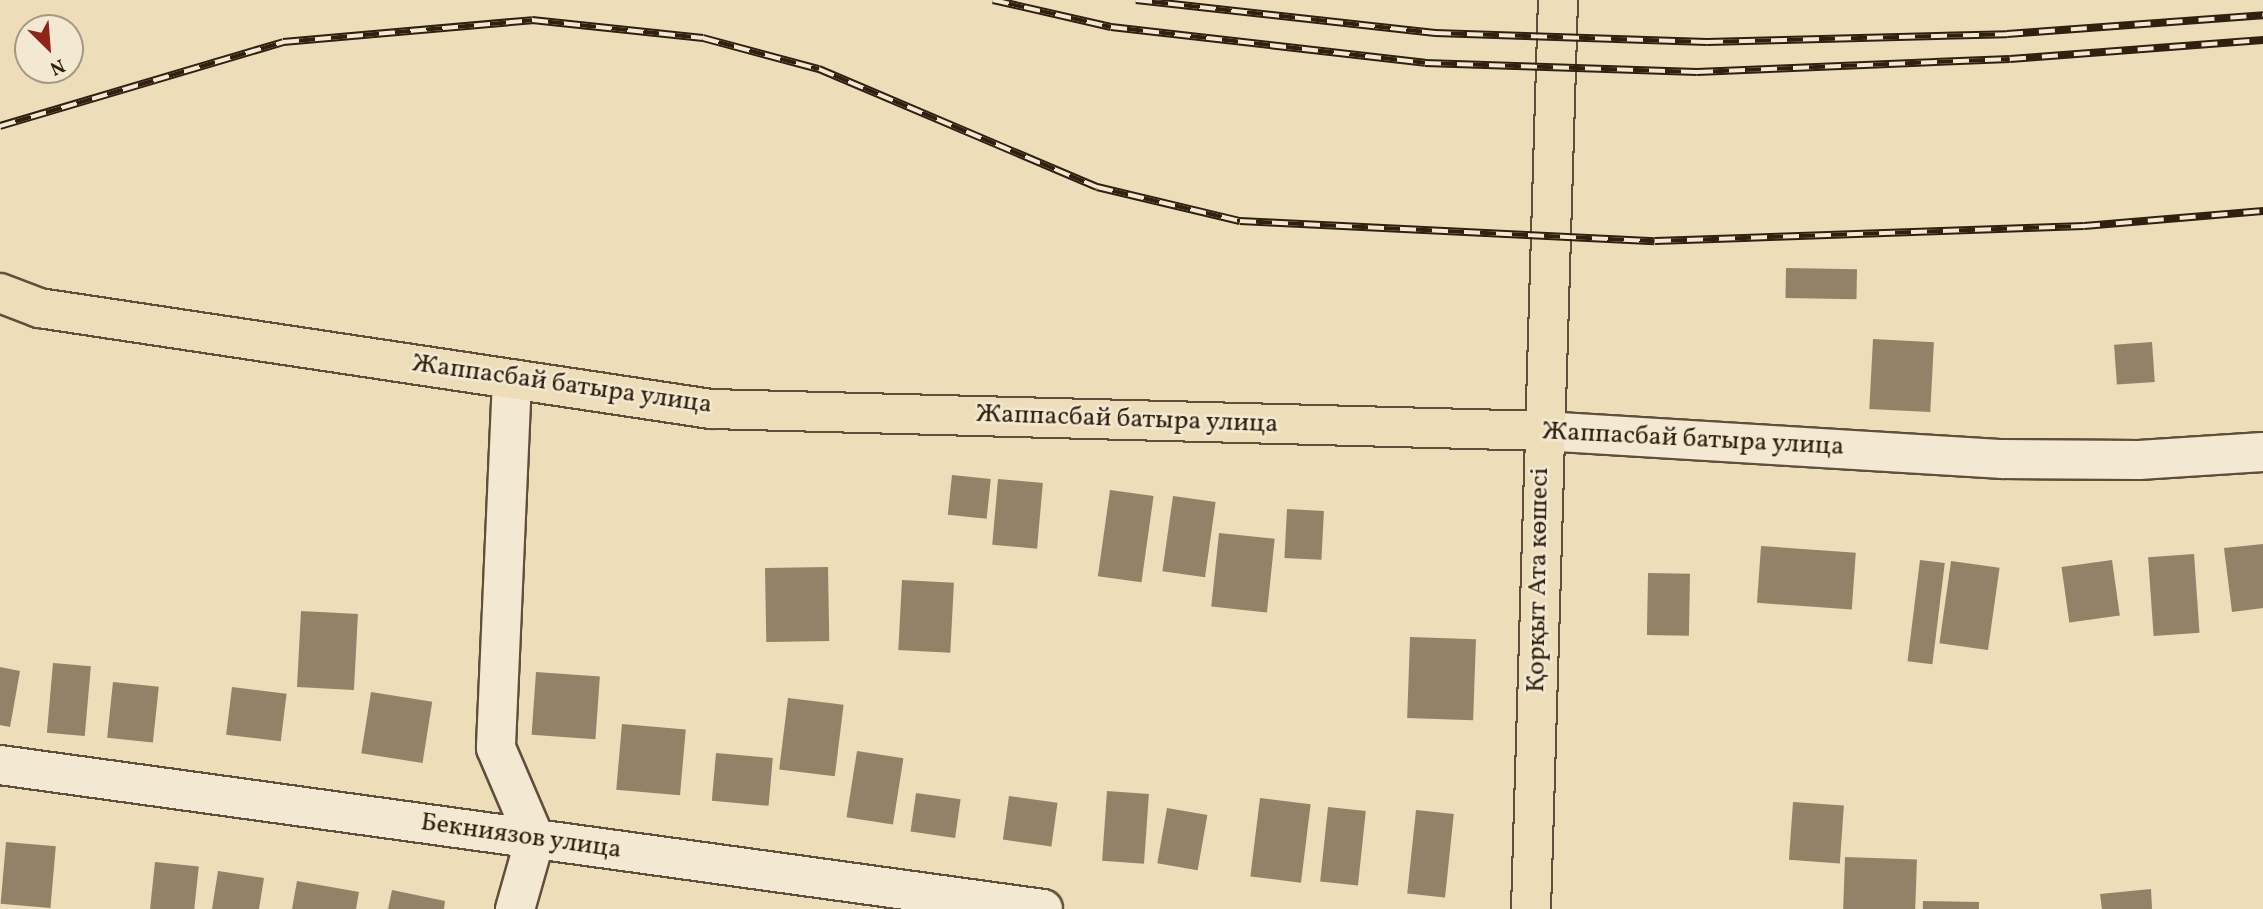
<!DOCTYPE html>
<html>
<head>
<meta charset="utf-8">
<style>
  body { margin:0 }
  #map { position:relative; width:2263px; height:909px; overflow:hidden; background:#edddb9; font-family:Vollkorn,serif }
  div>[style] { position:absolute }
  .building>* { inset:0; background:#938267; transform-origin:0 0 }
  .roads { filter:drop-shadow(2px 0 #604f3a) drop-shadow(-2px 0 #604f3a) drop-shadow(0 2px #604f3a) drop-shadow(0 -2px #604f3a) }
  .minor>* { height:38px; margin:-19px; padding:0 19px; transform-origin:19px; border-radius:19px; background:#f3e9d2 }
  .major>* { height:38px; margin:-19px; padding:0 19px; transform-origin:19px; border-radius:19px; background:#edddb9 }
  .rail>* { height:8px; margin-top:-4px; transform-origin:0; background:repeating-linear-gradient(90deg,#f3e9d2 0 16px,#31200f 0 32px); box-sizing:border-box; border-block:2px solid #31200f }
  span { translate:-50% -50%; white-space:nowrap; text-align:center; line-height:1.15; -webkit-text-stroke:5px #f3e9d2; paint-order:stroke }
  .street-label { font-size:26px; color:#31200f }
  .north { position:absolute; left:14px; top:14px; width:70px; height:70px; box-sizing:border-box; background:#f3e9d2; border:2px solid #a59984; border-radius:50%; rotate:155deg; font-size:19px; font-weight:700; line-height:28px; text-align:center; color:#31200f }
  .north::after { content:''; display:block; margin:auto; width:24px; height:32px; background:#8f2418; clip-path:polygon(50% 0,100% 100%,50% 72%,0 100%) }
</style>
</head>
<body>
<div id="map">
  <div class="building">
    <i style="left:1786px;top:268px;width:71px;height:30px;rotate:1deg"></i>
    <i style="left:1873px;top:339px;width:61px;height:70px;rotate:3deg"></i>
    <i style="left:2152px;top:342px;width:40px;height:38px;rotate:86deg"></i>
    <i style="left:952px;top:475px;width:39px;height:40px;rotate:6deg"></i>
    <i style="left:998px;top:479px;width:45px;height:66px;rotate:5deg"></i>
    <i style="left:1110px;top:490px;width:44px;height:87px;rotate:8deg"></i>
    <i style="left:1173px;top:496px;width:43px;height:76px;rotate:8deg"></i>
    <i style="left:1287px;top:509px;width:37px;height:49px;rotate:3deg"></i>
    <i style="left:1219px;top:533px;width:56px;height:74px;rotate:6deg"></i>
    <i style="clip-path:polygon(2263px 544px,2263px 608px,2232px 612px,2224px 548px)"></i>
    <i style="left:1761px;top:546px;width:95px;height:57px;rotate:4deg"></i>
    <i style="left:2194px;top:554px;width:79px;height:46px;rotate:86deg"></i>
    <i style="left:1920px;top:560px;width:25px;height:102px;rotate:7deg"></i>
    <i style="left:2112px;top:560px;width:56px;height:51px;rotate:82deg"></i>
    <i style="left:1951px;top:561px;width:49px;height:83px;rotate:8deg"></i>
    <i style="left:828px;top:567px;width:74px;height:63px;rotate:89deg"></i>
    <i style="left:1648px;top:573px;width:42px;height:62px;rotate:1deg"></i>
    <i style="left:902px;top:580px;width:52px;height:70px;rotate:3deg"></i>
    <i style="left:301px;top:611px;width:57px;height:76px;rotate:3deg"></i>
    <i style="left:1410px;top:637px;width:66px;height:81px;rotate:2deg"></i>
    <i style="left:53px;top:663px;width:38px;height:70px;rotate:5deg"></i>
    <i style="clip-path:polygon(0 667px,20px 671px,10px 727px,0 725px)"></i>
    <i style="left:536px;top:672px;width:64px;height:63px;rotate:4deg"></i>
    <i style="left:113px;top:682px;width:46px;height:56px;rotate:6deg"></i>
    <i style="left:232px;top:687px;width:55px;height:48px;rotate:7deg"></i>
    <i style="left:371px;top:692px;width:62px;height:62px;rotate:9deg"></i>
    <i style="left:788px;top:698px;width:56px;height:72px;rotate:7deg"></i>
    <i style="left:622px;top:724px;width:64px;height:66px;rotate:5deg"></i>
    <i style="left:857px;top:751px;width:47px;height:67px;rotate:9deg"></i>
    <i style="left:716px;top:753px;width:57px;height:48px;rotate:5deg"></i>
    <i style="left:1107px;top:791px;width:42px;height:70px;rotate:4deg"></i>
    <i style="left:916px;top:793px;width:45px;height:39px;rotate:8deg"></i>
    <i style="left:1009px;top:796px;width:49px;height:44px;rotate:8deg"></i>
    <i style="left:1260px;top:798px;width:51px;height:79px;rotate:7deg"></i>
    <i style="left:1793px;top:802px;width:51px;height:58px;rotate:4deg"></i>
    <i style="left:1328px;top:807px;width:38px;height:75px;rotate:6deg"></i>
    <i style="left:1167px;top:808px;width:41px;height:56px;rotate:10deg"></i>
    <i style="left:1416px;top:810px;width:38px;height:84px;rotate:6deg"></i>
    <i style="left:6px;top:842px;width:50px;height:62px;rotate:5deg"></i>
    <i style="left:1845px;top:857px;width:72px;height:52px;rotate:2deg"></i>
    <i style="left:155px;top:862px;width:44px;height:47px;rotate:6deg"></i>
    <i style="clip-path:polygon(218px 871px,264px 878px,259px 909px,212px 909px)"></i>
    <i style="clip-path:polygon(297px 881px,359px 892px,356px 909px,292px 909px)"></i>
    <i style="clip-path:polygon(2151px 889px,2152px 909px,2102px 909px,2100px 894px)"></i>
    <i style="clip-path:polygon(392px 890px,445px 901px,444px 909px,388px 909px)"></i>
    <i style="left:1923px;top:901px;width:56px;height:8px;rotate:1deg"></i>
  </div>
  <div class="roads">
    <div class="minor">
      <i style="left:512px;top:379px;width:369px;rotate:92.5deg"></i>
      <i style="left:496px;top:748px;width:99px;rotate:66.8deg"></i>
      <i style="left:535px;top:839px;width:73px;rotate:105.9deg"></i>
      <i style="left:1543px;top:431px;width:461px;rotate:3.5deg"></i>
      <i style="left:2003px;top:459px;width:136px;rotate:0.4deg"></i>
      <i style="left:2139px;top:460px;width:124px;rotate:-3.7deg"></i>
      <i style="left:0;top:765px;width:1053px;rotate:7.86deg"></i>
    </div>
    <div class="major">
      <i style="left:0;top:293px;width:42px;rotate:21deg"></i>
      <i style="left:39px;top:308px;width:680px;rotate:8.55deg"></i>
      <i style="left:711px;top:409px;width:832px;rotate:1.51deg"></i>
      <i style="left:1531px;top:909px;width:909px;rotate:-88.3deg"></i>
    </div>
  </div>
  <div class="rail">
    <i style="left:993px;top:0;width:121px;rotate:12.9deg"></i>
    <i style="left:1111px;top:27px;width:316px;rotate:6.5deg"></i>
    <i style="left:1425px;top:63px;width:272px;rotate:1.9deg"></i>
    <i style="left:1697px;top:72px;width:313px;rotate:-2.4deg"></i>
    <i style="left:2010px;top:59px;width:254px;rotate:-4.3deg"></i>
    <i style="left:1136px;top:0;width:301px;rotate:6.3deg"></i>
    <i style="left:1435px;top:33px;width:272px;rotate:1.9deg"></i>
    <i style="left:1707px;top:42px;width:300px;rotate:-1.5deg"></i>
    <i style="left:2007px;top:34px;width:257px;rotate:-4.2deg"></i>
    <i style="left:0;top:126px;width:295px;rotate:-16.5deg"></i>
    <i style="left:283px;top:42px;width:250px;rotate:-5deg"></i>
    <i style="left:532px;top:20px;width:172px;rotate:6deg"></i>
    <i style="left:703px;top:38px;width:120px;rotate:15deg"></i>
    <i style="left:819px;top:69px;width:302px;rotate:23deg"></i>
    <i style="left:1097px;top:187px;width:147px;rotate:13.4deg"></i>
    <i style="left:1240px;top:221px;width:415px;rotate:2.8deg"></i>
    <i style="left:1655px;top:241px;width:429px;rotate:-2deg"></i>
    <i style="left:2084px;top:226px;width:180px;rotate:-4.8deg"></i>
  </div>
  <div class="street-label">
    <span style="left:562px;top:385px;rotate:8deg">Жаппасбай батыра улица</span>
    <span style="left:1127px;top:420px;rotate:2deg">Жаппасбай батыра улица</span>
    <span style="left:1693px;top:440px;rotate:3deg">Жаппасбай батыра улица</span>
    <span style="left:1539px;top:580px;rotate:-89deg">Қорқыт Ата көшесі</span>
    <span style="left:521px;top:837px;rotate:8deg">Бекниязов улица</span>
  </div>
  <div class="north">N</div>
</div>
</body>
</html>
